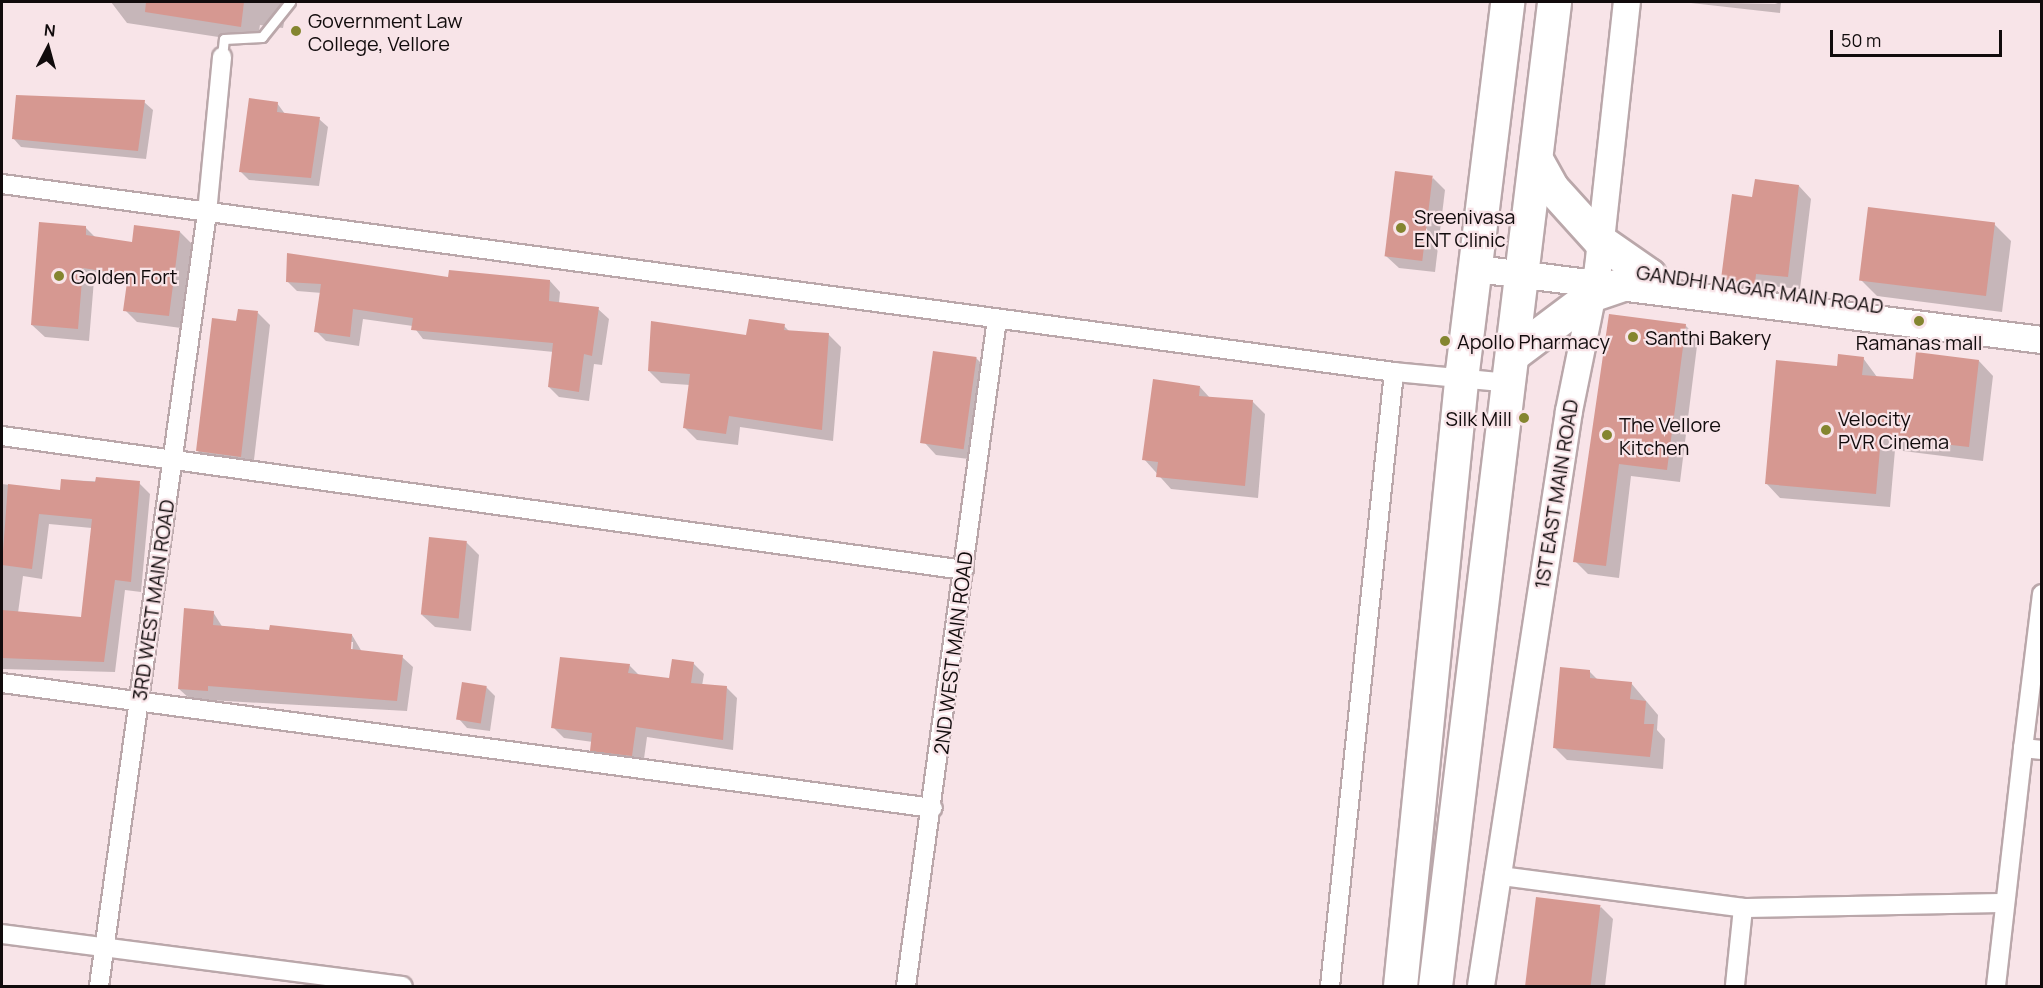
<!DOCTYPE html>
<html>
<head>
<meta charset="utf-8">
<style>
  body { margin:0 }
  #map { position:relative; width:2043px; height:988px; overflow:hidden; background:#f8e4e8; font-family:Manrope,sans-serif }
  div>[style] { position:absolute }
  .shadow>* { inset:0; background:#0003 }
  .building>* { inset:0; background:#d69891; transform-origin:0 0 }
  .roads { filter:drop-shadow(2px 0 #baa7aa) drop-shadow(-2px 0 #baa7aa) drop-shadow(0 2px #baa7aa) drop-shadow(0 -2px #baa7aa) }
  .lane>* { height:9px; margin:-4.5px; padding:0 4.5px; transform-origin:4.5px; border-radius:4.5px; background:#fff }
  .street>* { height:18px; margin:-9px; padding:0 9px; transform-origin:9px; border-radius:9px; background:#fff }
  .secondary>* { height:26px; margin:-13px; padding:0 13px; transform-origin:13px; border-radius:13px; background:#fff }
  .highway>* { height:33px; margin:-16.5px; padding:0 16.5px; transform-origin:16.5px; border-radius:16.5px; background:#fff }
  .dots>* { width:16px; height:16px; translate:-50% -50%; box-sizing:border-box; border:3px solid #f8e4e8; border-radius:50% }
  span { translate:-50% -50%; white-space:nowrap; text-align:center; line-height:1.15; -webkit-text-stroke:4.5px #f8e4e8; paint-order:stroke }
  .poi-label { font-size:20px; color:#110b0c }
  .left { translate:0 -50%; text-align:left }
  .right { translate:-100% -50%; text-align:right }
  .street-label { font-size:20px; color:#110b0c }
  .frame { position:absolute; inset:0; border:3px solid #110b0c; pointer-events:none }
  .north { position:absolute; left:18px; top:18px; width:60px; height:60px; -webkit-text-stroke:4px #f8e4e8; paint-order:stroke; rotate:6deg; font-size:16px; font-weight:700; line-height:24px; text-align:center; color:#110b0c }
  .north::after { content:''; display:block; margin:auto; width:21px; height:27px; background:#110b0c; clip-path:polygon(50% 0,100% 100%,50% 72%,0 100%) }
  .scale { position:absolute; left:1830px; top:30px; width:172px; height:27px; box-sizing:border-box; border:3px solid #110b0c; border-top:0; padding-left:8px; font-size:18px; line-height:21px; white-space:nowrap; color:#110b0c; -webkit-text-stroke:4px #f8e4e8; paint-order:stroke }
</style>
</head>
<body>
<div id="map">
  <div class="shadow">
    <i style="clip-path:polygon(111px 2px,288px 2px,283px 28px,260px 25px,257px 43px,127px 23px)"></i>
    <i style="clip-path:polygon(1682px 2px,1775px 4px,1781px 2px,1780px 13px)"></i>
    <i style="clip-path:polygon(144px 102px,153px 110px,146px 159px,21px 147px,13px 138px)"></i>
    <i style="clip-path:polygon(277px 103px,285px 114px,319px 119px,328px 127px,319px 186px,249px 180px,241px 172px)"></i>
    <i style="clip-path:polygon(1433px 178px,1445px 190px,1435px 272px,1399px 268px,1386px 256px)"></i>
    <i style="clip-path:polygon(1799px 186px,1811px 199px,1800px 289px,1769px 286px,1767px 295px,1735px 291px,1723px 279px,1754px 199px)"></i>
    <i style="clip-path:polygon(1994px 224px,2011px 241px,2002px 312px,1877px 296px,1861px 280px)"></i>
    <i style="clip-path:polygon(86px 228px,97px 239px,133px 244px,180px 232px,192px 244px,181px 328px,137px 322px,125px 310px,128px 285px,94px 280px,89px 341px,45px 337px,32px 325px)"></i>
    <i style="clip-path:polygon(449px 279px,550px 281px,560px 292px,559px 303px,598px 309px,609px 319px,602px 365px,594px 364px,589px 401px,559px 397px,549px 387px,554px 352px,423px 339px,413px 326px,363px 319px,359px 346px,326px 341px,316px 331px,322px 293px,297px 291px,287px 281px)"></i>
    <i style="clip-path:polygon(258px 313px,270px 325px,253px 468px,210px 463px,197px 450px,238px 323px)"></i>
    <i style="clip-path:polygon(1610px 316px,1685px 325px,1698px 338px,1680px 482px,1631px 476px,1619px 578px,1588px 574px,1575px 561px)"></i>
    <i style="clip-path:polygon(784px 326px,790px 332px,829px 335px,841px 347px,833px 441px,740px 427px,738px 445px,697px 440px,685px 428px,690px 385px,661px 383px,649px 371px)"></i>
    <i style="clip-path:polygon(976px 358px,989px 371px,977px 460px,936px 455px,924px 442px)"></i>
    <i style="clip-path:polygon(1863px 358px,1877px 377px,1915px 381px,1979px 361px,1993px 376px,1983px 461px,1895px 450px,1890px 507px,1780px 498px,1766px 483px,1839px 368px)"></i>
    <i style="clip-path:polygon(1200px 387px,1210px 398px,1252px 401px,1265px 414px,1258px 498px,1171px 489px,1144px 459px)"></i>
    <i style="clip-path:polygon(evenodd,63px 480px,139px 483px,150px 494px,141px 592px,125px 590px,115px 672px,2px 669px,2px 484px,62px 492px,63px 480px,49px 524px,92px 528px,83px 619px,18px 613px,23px 576px,42px 579px,49px 524px)"></i>
    <i style="clip-path:polygon(466px 542px,479px 555px,471px 631px,435px 627px,422px 615px)"></i>
    <i style="clip-path:polygon(evenodd,213px 612px,223px 628px,352px 635px,362px 652px,402px 657px,413px 667px,407px 711px,190px 699px,179px 689px,213px 612px,350px 642px,353px 642px,352px 657px,349px 657px,350px 642px)"></i>
    <i style="clip-path:polygon(693px 663px,704px 674px,702px 686px,726px 687px,737px 698px,733px 750px,647px 737px,643px 766px,603px 761px,592px 750px,593px 742px,564px 738px,553px 727px,629px 665px,639px 675px,670px 679px)"></i>
    <i style="clip-path:polygon(1590px 672px,1599px 681px,1631px 683px,1658px 715px,1657px 730px,1665px 739px,1663px 769px,1567px 760px,1555px 748px)"></i>
    <i style="clip-path:polygon(486px 687px,495px 696px,490px 731px,467px 728px,459px 719px)"></i>
    <i style="clip-path:polygon(1601px 907px,1613px 919px,1605px 986px,1527px 986px)"></i>
  </div>
  <div class="building">
    <i style="clip-path:polygon(146px 2px,244px 2px,241px 27px,145px 12px)"></i>
    <i style="clip-path:polygon(16px 95px,145px 100px,138px 151px,12px 139px)"></i>
    <i style="clip-path:polygon(249px 98px,278px 102px,277px 112px,320px 117px,311px 178px,239px 172px)"></i>
    <i style="left:1395px;top:171px;width:38px;height:86px;rotate:7deg"></i>
    <i style="clip-path:polygon(1755px 179px,1799px 185px,1788px 277px,1756px 274px,1755px 284px,1721px 279px,1732px 194px,1752px 197px)"></i>
    <i style="left:1868px;top:207px;width:128px;height:74px;rotate:7deg"></i>
    <i style="clip-path:polygon(39px 222px,86px 226px,86px 235px,132px 242px,134px 225px,180px 231px,169px 316px,123px 311px,128px 275px,83px 268px,78px 329px,31px 325px)"></i>
    <i style="clip-path:polygon(287px 253px,448px 277px,449px 270px,550px 280px,549px 301px,599px 307px,592px 356px,584px 354px,579px 392px,548px 387px,553px 343px,411px 330px,413px 318px,353px 309px,350px 337px,314px 332px,321px 284px,286px 282px)"></i>
    <i style="clip-path:polygon(238px 309px,258px 311px,241px 457px,196px 451px,212px 318px,236px 321px)"></i>
    <i style="clip-path:polygon(1609px 314px,1686px 324px,1667px 470px,1619px 464px,1606px 566px,1573px 562px)"></i>
    <i style="clip-path:polygon(749px 319px,785px 324px,784px 330px,829px 333px,822px 430px,729px 416px,726px 434px,683px 428px,690px 374px,648px 371px,651px 321px,746px 335px)"></i>
    <i style="left:933px;top:351px;width:44px;height:93px;rotate:8deg"></i>
    <i style="clip-path:polygon(1916px 352px,1979px 360px,1969px 447px,1881px 437px,1876px 494px,1765px 484px,1776px 360px,1837px 366px,1838px 354px,1864px 357px,1862px 375px,1913px 379px)"></i>
    <i style="clip-path:polygon(1153px 379px,1200px 386px,1199px 396px,1253px 400px,1245px 486px,1156px 477px,1158px 462px,1142px 460px)"></i>
    <i style="clip-path:polygon(96px 477px,140px 481px,131px 582px,115px 580px,104px 662px,2px 658px,2px 610px,81px 617px,92px 519px,39px 514px,32px 569px,2px 565px,8px 484px,60px 490px,61px 479px,95px 482px)"></i>
    <i style="left:429px;top:537px;width:38px;height:78px;rotate:6deg"></i>
    <i style="clip-path:polygon(184px 608px,214px 611px,213px 625px,269px 630px,270px 625px,352px 634px,351px 649px,403px 655px,397px 701px,208px 686px,208px 691px,178px 689px)"></i>
    <i style="clip-path:polygon(560px 657px,630px 664px,628px 673px,669px 678px,672px 659px,694px 662px,691px 683px,727px 686px,723px 740px,636px 727px,632px 756px,590px 751px,592px 733px,551px 728px)"></i>
    <i style="clip-path:polygon(1560px 667px,1590px 670px,1590px 678px,1632px 682px,1630px 699px,1646px 701px,1644px 724px,1654px 724px,1650px 757px,1553px 748px)"></i>
    <i style="left:462px;top:682px;width:25px;height:38px;rotate:9deg"></i>
    <i style="left:1536px;top:897px;width:65px;height:91px;rotate:7deg"></i>
  </div>
  <div class="roads">
    <div class="lane">
      <i style="left:222px;top:57px;width:18px;rotate:-84deg"></i>
      <i style="left:224px;top:39px;width:38px;rotate:-3deg"></i>
      <i style="left:262px;top:37px;width:45px;rotate:-51.3deg"></i>
    </div>
    <div class="street">
      <i style="left:2px;top:184px;width:1405px;rotate:7.69deg"></i>
      <i style="left:1394px;top:372px;width:117px;rotate:5.4deg"></i>
      <i style="left:2px;top:436px;width:971px;rotate:7.93deg"></i>
      <i style="left:2042px;top:594px;width:155px;rotate:97deg"></i>
      <i style="left:2023px;top:748px;width:19px;rotate:6deg"></i>
      <i style="left:2px;top:683px;width:939px;rotate:7.65deg"></i>
      <i style="left:1494px;top:875px;width:251px;rotate:7.5deg"></i>
      <i style="left:1743px;top:908px;width:78px;rotate:95.9deg"></i>
      <i style="left:1743px;top:908px;width:261px;rotate:-1.1deg"></i>
      <i style="left:2px;top:934px;width:404px;rotate:7.4deg"></i>
      <i style="left:99px;top:986px;width:781px;rotate:-82.05deg"></i>
      <i style="left:207px;top:213px;width:157px;rotate:-84.5deg"></i>
      <i style="left:906px;top:986px;width:673px;rotate:-82.23deg"></i>
      <i style="left:1330px;top:986px;width:617px;rotate:-84.05deg"></i>
      <i style="left:1996px;top:986px;width:240px;rotate:-83.5deg"></i>
    </div>
    <div class="secondary">
      <i style="left:1477px;top:269px;width:569px;rotate:7.16deg"></i>
      <i style="left:1481px;top:986px;width:582px;rotate:-81.3deg"></i>
      <i style="left:1569px;top:411px;width:146px;rotate:-78.5deg"></i>
      <i style="left:1598px;top:268px;width:268px;rotate:-83.8deg"></i>
    </div>
    <div class="highway">
      <i style="left:1538px;top:163px;width:29px;rotate:61deg"></i>
      <i style="left:1552px;top:188px;width:72px;rotate:47.8deg"></i>
      <i style="left:1600px;top:241px;width:60px;rotate:34.8deg"></i>
      <i style="left:1513px;top:354px;width:100px;rotate:-36.9deg"></i>
      <i style="left:1593px;top:294px;width:59px;rotate:-18.7deg"></i>
      <i style="left:1400px;top:986px;width:618px;rotate:-84.24deg"></i>
      <i style="left:1462px;top:371px;width:372px;rotate:-83deg"></i>
      <i style="left:1435px;top:986px;width:991px;rotate:-83.1deg"></i>
    </div>
  </div>
  <div class="dots">
    <i style="left:296px;top:31px;background:#84852f"></i>
    <i style="left:1401px;top:228px;background:#84852f"></i>
    <i style="left:59px;top:276px;background:#84852f"></i>
    <i style="left:1919px;top:321px;background:#84852f"></i>
    <i style="left:1633px;top:337px;background:#84852f"></i>
    <i style="left:1445px;top:341px;background:#84852f"></i>
    <i style="left:1524px;top:418px;background:#84852f"></i>
    <i style="left:1826px;top:430px;background:#84852f"></i>
    <i style="left:1607px;top:435px;background:#84852f"></i>
  </div>
  <div class="poi-label">
    <span class="left" style="left:308px;top:32px">Government Law<br>College, Vellore</span>
    <span class="left" style="left:1414px;top:228px">Sreenivasa<br>ENT Clinic</span>
    <span class="left" style="left:71px;top:276px">Golden Fort</span>
    <span class="left" style="left:1645px;top:337px">Santhi Bakery</span>
    <span class="left" style="left:1457px;top:341px">Apollo Pharmacy</span>
    <span style="left:1919px;top:342px">Ramanas mall</span>
    <span class="right" style="left:1512px;top:418px">Silk Mill</span>
    <span class="left" style="left:1838px;top:430px">Velocity<br>PVR Cinema</span>
    <span class="left" style="left:1619px;top:436px">The Vellore<br>Kitchen</span>
  </div>
  <div class="street-label">
    <span style="left:1760px;top:289px;rotate:8deg">GANDHI NAGAR MAIN ROAD</span>
    <span style="left:1556px;top:494px;rotate:-81deg">1ST EAST MAIN ROAD</span>
    <span style="left:153px;top:600px;rotate:-82deg">3RD WEST MAIN ROAD</span>
    <span style="left:953px;top:653px;rotate:-83deg">2ND WEST MAIN ROAD</span>
  </div>
  <div class="frame"></div>
  <div class="north">N</div>
  <div class="scale">50 m</div>
</div>
</body>
</html>
